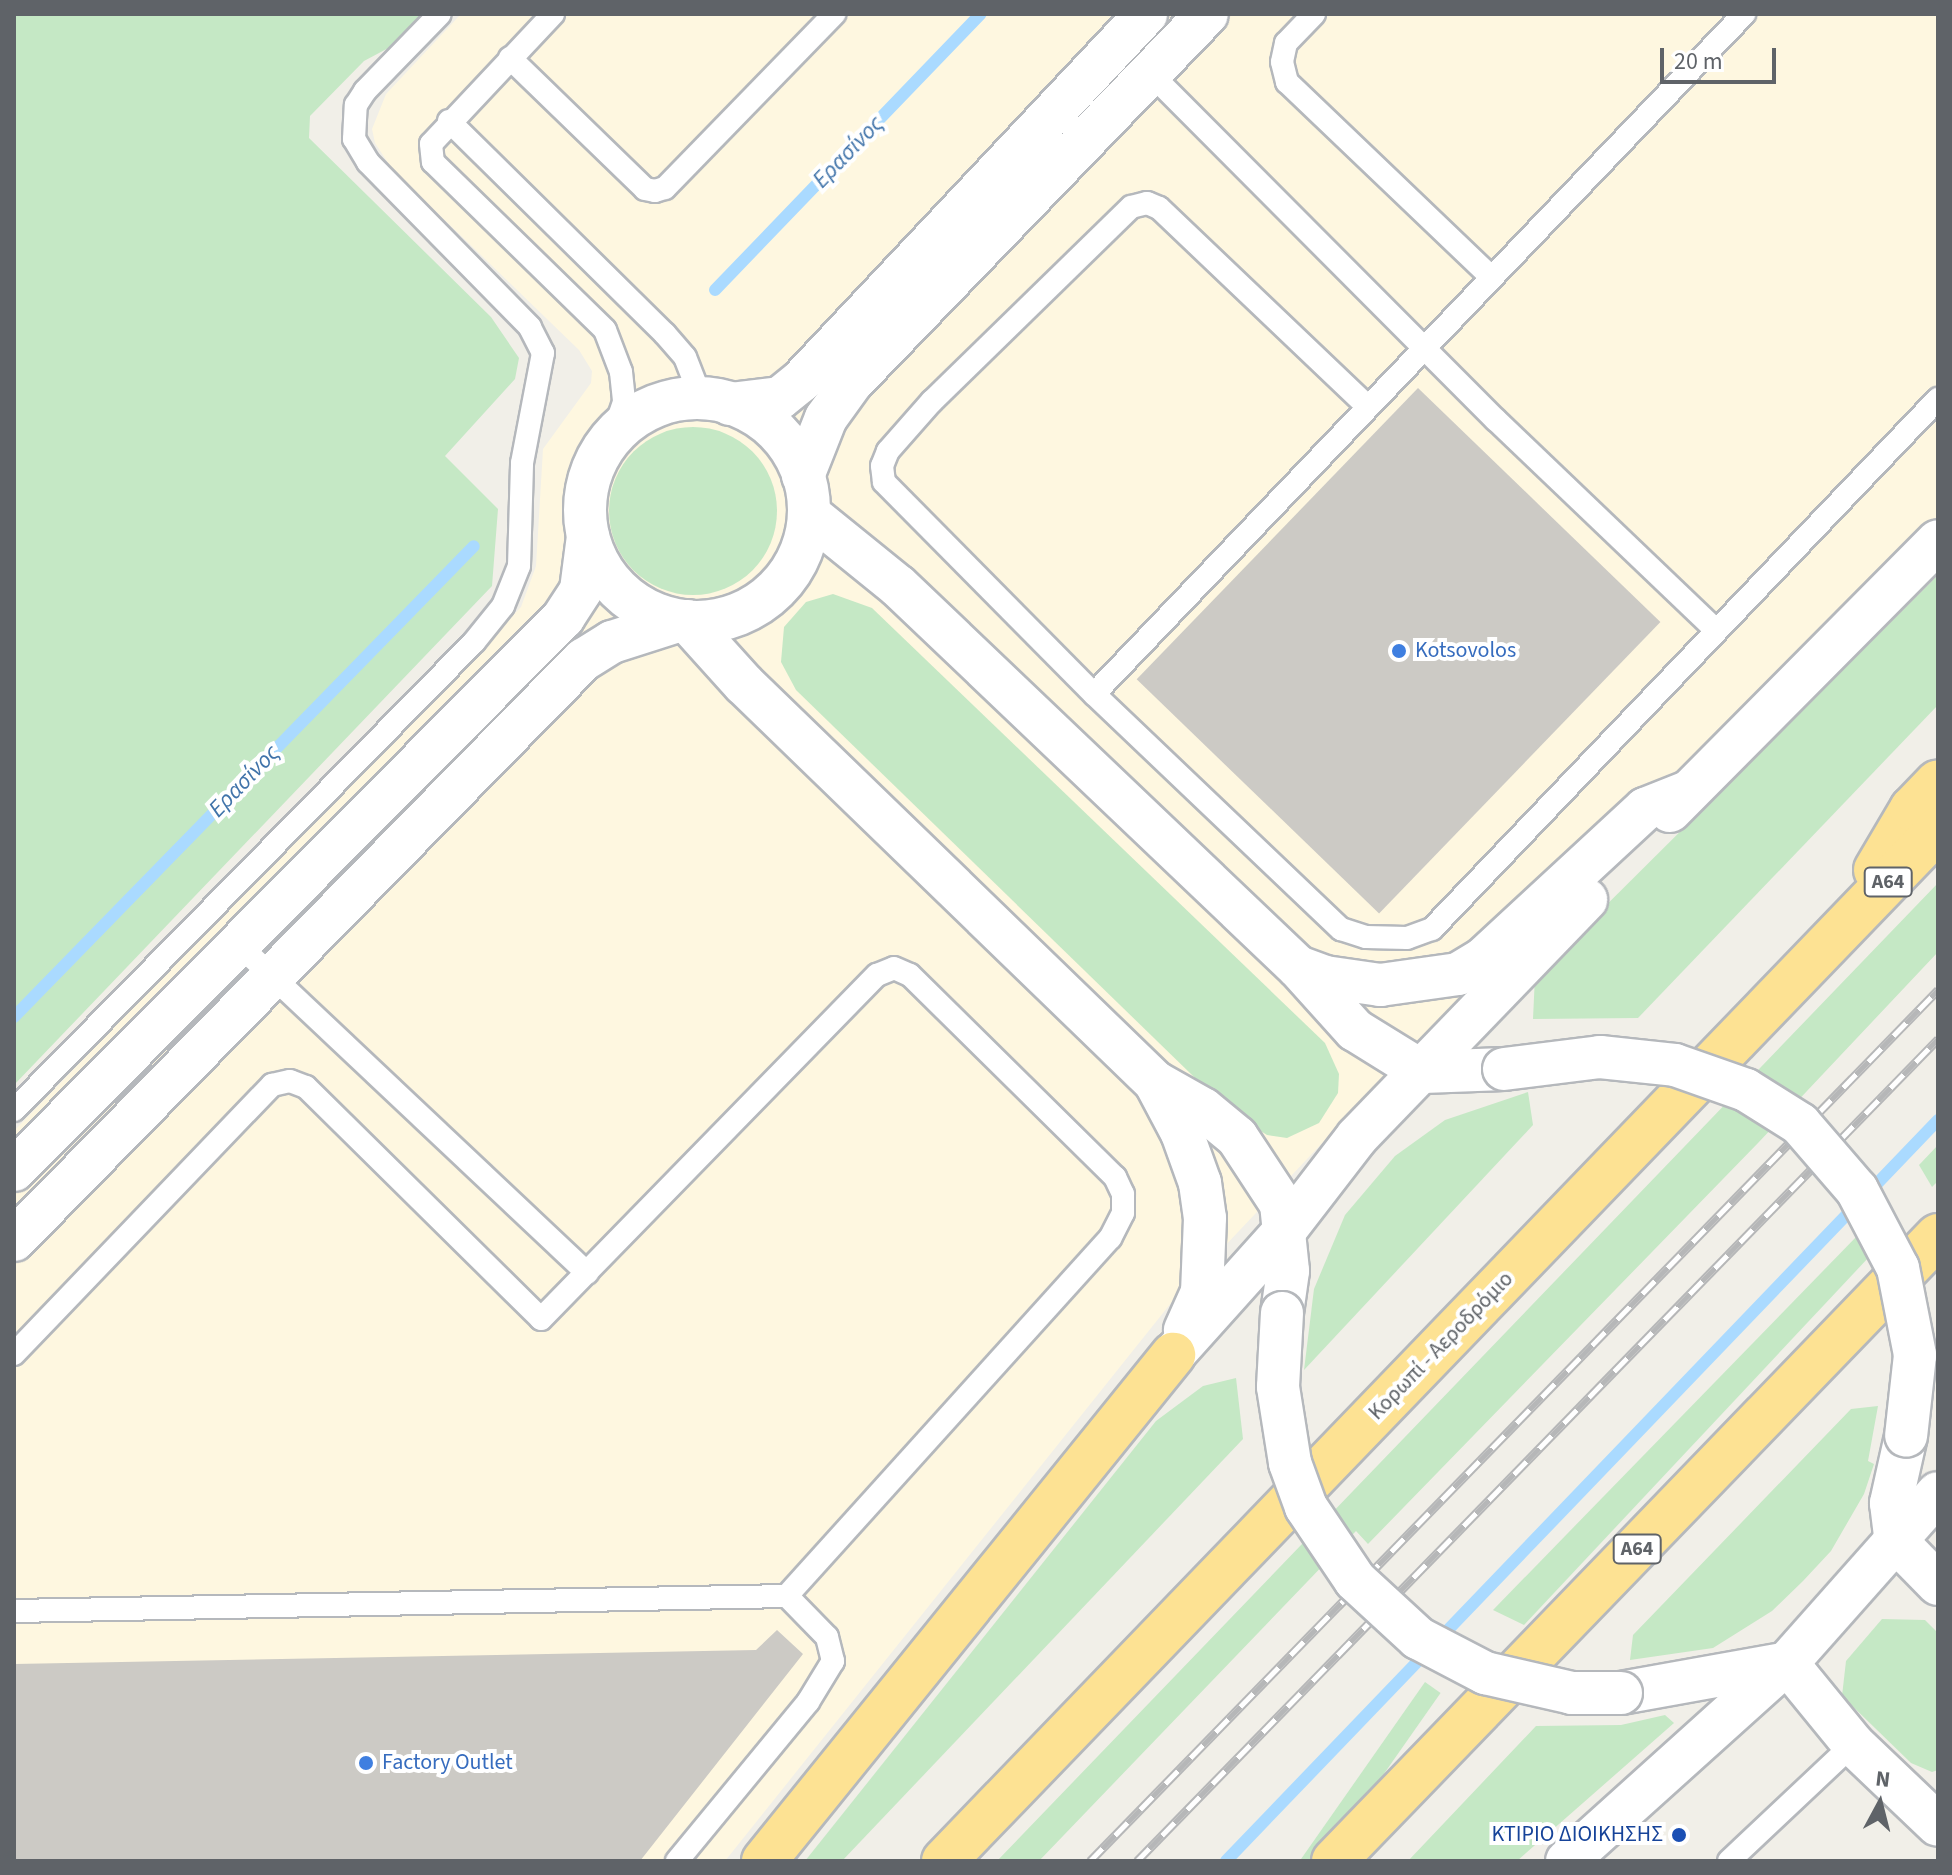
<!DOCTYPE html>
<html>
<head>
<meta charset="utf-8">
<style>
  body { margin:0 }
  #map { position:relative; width:1952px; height:1875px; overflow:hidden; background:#f1efe8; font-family:"Source Sans 3",sans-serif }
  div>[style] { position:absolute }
  .commercial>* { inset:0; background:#fef7e0 }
  .green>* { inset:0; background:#c5e8c5; transform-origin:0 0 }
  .round { border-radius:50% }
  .stream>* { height:12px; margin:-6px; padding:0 6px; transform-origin:6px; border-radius:6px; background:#aadaff }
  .building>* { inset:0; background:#cccac5; transform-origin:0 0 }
  .roads { filter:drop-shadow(2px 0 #b5b8bc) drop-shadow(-2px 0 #b5b8bc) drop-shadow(0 2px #b5b8bc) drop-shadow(0 -2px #b5b8bc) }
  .service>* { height:22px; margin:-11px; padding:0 11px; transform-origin:11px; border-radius:11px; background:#fff }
  .minor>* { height:42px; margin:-21px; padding:0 21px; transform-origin:21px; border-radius:21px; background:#fff }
  .minor>.ring { margin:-21px; padding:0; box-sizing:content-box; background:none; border:42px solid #fff; border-radius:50% }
  .motorway>* { height:44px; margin:-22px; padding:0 22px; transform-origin:22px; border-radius:22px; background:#fde293 }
  .rail>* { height:9px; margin-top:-4.5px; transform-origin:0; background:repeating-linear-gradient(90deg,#fff 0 18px,#b6b7b8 0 36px); box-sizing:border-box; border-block:2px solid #b6b7b8 }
  .bridges { filter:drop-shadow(2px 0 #b5b8bc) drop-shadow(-2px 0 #b5b8bc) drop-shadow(0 2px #b5b8bc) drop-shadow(0 -2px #b5b8bc) }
  .minor-bridge>* { height:42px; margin:-21px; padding:0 21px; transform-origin:21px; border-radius:21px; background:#fff }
  .dots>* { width:22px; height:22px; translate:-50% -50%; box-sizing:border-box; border:4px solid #fff; border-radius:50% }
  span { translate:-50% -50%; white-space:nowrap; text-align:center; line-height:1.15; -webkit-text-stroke:8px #fff; paint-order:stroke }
  .shield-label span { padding:2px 6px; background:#fff; border:2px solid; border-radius:6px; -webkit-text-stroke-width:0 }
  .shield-label { font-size:20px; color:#5f6368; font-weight:700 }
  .shop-label { font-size:22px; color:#366cbe }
  .left { translate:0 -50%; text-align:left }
  .street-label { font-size:22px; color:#5f6368 }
  .transit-label { font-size:22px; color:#164399 }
  .right { translate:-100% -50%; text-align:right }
  .water-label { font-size:24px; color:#4174aa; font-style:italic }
  .frame { position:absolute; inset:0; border:16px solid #5f6368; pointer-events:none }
  .north { position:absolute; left:1840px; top:1763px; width:80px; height:80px; -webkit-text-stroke:6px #fff; paint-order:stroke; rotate:7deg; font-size:22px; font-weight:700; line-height:32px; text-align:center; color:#5f6368 }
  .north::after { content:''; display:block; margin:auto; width:28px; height:36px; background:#5f6368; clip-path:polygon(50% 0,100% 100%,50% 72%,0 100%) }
  .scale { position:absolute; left:1660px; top:48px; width:116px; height:36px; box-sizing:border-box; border:4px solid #5f6368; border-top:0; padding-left:10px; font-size:24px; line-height:28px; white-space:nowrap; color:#5f6368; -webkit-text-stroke:6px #fff; paint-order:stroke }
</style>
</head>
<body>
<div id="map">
  <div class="commercial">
    <i style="clip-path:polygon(461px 14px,1938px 14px,1938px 519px,1479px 977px,1171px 1303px,725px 1861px,14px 1861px,14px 1131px,521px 607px,536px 566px,543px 449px,591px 383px,592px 371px,579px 350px,392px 169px,375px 143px,372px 129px,386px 94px)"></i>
  </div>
  <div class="green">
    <i style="clip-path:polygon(14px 14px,425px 14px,394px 45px,364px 61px,310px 116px,309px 138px,491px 317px,519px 358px,515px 379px,445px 456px,498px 509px,492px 586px,14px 1085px)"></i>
    <i class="round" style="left:609px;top:427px;width:168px;height:168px"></i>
    <i style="clip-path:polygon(1938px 575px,1938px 705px,1638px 1018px,1533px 1019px,1535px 976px)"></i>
    <i style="clip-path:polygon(833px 594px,872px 608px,1325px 1043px,1339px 1074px,1338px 1093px,1319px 1123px,1287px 1138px,1267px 1135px,1228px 1110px,796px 690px,781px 662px,784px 627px,806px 602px)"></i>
    <i style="clip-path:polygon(1938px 883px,1938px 952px,1758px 1143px,1368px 1544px,1356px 1531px,1039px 1861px,997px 1861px)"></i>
    <i style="clip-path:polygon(1528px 1092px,1533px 1125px,1304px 1370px,1314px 1289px,1345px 1215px,1395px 1156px,1445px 1120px)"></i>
    <i style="clip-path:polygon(1938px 1145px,1938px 1181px,1932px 1187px,1919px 1165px)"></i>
    <i style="clip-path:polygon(1858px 1235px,1869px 1257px,1524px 1625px,1493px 1610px)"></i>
    <i style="clip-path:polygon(1236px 1378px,1243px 1439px,842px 1861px,805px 1861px,1156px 1421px,1203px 1386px)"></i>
    <i style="clip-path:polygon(1878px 1406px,1868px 1461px,1874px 1464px,1864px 1494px,1831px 1551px,1803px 1581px,1772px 1611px,1713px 1648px,1630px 1660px,1633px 1635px,1851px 1409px)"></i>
    <i style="clip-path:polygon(1882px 1619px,1925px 1620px,1938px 1633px,1938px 1770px,1932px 1772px,1911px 1763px,1842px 1696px,1846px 1661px)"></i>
    <i style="left:1425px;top:1682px;width:19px;height:250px;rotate:35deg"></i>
    <i style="clip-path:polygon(1665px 1715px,1674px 1723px,1517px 1861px,1408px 1861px,1536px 1726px,1621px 1725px)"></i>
  </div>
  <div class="stream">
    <i style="left:715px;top:290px;width:383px;rotate:-46.1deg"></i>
    <i style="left:14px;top:1017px;width:658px;rotate:-45.68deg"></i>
    <i style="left:1868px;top:1193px;width:101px;rotate:-46.2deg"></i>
    <i style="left:1226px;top:1861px;width:908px;rotate:-46.16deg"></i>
  </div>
  <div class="building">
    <i style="left:1418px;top:388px;width:337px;height:405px;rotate:44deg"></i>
    <i style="clip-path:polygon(777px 1630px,803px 1654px,640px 1861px,14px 1861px,14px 1664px,756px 1650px)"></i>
  </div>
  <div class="roads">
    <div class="service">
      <i style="left:553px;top:14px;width:178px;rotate:133.2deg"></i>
      <i style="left:431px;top:144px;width:18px;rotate:84deg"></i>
      <i style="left:433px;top:162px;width:240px;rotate:44.3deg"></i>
      <i style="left:605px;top:330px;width:45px;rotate:69.1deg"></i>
      <i style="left:621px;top:372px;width:30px;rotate:84deg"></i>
      <i style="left:624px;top:402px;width:36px;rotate:109deg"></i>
      <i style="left:1314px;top:14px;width:40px;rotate:134deg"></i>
      <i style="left:1286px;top:43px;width:19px;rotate:102deg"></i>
      <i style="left:1282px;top:62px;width:21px;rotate:76deg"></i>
      <i style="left:1287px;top:82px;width:281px;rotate:43.7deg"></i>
      <i style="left:510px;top:58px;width:188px;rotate:44.1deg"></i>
      <i style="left:645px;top:189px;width:10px;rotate:11deg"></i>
      <i style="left:655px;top:191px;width:10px;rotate:-17deg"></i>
      <i style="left:665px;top:188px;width:243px;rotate:-45.8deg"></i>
      <i style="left:1145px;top:68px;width:497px;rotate:45.1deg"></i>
      <i style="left:1496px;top:420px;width:304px;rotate:43.7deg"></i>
      <i style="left:449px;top:121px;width:303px;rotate:44.6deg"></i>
      <i style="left:665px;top:334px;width:30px;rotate:49deg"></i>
      <i style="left:685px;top:357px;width:44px;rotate:68.7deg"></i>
      <i style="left:1366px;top:405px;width:286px;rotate:-136.4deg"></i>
      <i style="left:1159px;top:208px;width:13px;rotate:-157deg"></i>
      <i style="left:1147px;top:203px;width:16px;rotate:166deg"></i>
      <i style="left:1131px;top:207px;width:278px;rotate:135.7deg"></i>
      <i style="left:932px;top:401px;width:67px;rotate:131.3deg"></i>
      <i style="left:888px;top:451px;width:16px;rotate:112deg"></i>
      <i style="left:882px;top:466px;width:16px;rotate:83deg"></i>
      <i style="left:884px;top:482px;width:298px;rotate:45.3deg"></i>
      <i style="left:1094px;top:694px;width:341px;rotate:43.6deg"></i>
      <i style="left:1341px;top:929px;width:26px;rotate:18deg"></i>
      <i style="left:1366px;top:937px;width:41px;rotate:1.4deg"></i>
      <i style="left:1407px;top:938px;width:27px;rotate:-20deg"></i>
      <i style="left:1432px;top:929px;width:733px;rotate:-46.33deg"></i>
      <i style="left:1094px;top:694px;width:941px;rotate:-46.29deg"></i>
      <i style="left:237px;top:943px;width:481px;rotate:43.3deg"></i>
      <i style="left:14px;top:1110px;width:656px;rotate:-45.49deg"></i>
      <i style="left:474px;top:642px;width:46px;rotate:-51.1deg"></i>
      <i style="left:503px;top:606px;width:43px;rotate:-68.2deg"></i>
      <i style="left:519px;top:566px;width:103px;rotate:-88.3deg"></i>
      <i style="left:522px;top:463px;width:112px;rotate:-79.2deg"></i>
      <i style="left:543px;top:353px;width:29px;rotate:-117deg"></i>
      <i style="left:530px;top:327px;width:231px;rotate:-134.5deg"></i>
      <i style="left:368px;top:162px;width:27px;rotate:-121deg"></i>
      <i style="left:354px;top:139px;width:34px;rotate:-87deg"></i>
      <i style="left:356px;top:105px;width:17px;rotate:-57deg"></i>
      <i style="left:365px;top:91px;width:107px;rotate:-45.8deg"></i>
      <i style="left:14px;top:1354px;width:373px;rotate:-46.2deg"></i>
      <i style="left:272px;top:1085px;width:18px;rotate:-13deg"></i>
      <i style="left:290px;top:1081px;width:17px;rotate:21deg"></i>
      <i style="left:306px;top:1087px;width:330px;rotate:44.6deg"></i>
      <i style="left:541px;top:1319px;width:481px;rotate:-45.7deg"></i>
      <i style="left:877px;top:975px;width:18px;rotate:-22deg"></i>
      <i style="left:894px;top:968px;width:17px;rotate:24deg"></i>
      <i style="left:910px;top:975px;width:288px;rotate:44.6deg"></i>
      <i style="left:1115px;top:1177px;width:19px;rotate:65deg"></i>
      <i style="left:1123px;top:1194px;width:19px;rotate:90deg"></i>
      <i style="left:1123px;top:1213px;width:28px;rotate:117deg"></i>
      <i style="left:1110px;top:1238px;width:482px;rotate:132.1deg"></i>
      <i style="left:14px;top:1611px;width:773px;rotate:-1.11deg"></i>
      <i style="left:787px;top:1596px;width:57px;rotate:45.7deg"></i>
      <i style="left:827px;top:1637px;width:25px;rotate:76deg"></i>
      <i style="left:833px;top:1661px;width:48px;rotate:121.4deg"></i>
      <i style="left:808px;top:1702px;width:206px;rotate:129.5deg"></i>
      <i style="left:1729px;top:1861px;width:170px;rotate:-43.3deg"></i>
    </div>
    <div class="minor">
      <i class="ring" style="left:585px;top:398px;width:182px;height:182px"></i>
      <i style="left:730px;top:404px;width:50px;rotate:-6.8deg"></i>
      <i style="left:780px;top:398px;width:27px;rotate:-39deg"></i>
      <i style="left:801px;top:381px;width:504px;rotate:-46.77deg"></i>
      <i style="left:803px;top:476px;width:62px;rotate:-68.4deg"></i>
      <i style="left:826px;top:418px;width:44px;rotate:-54.2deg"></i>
      <i style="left:852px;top:382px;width:511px;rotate:-46.03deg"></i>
      <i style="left:809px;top:514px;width:114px;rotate:39deg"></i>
      <i style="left:898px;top:586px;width:552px;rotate:43.61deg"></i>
      <i style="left:1298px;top:967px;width:29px;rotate:20deg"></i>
      <i style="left:1325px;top:977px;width:56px;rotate:8.3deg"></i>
      <i style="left:1380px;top:985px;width:79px;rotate:-8deg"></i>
      <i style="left:1458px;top:974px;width:29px;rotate:-31deg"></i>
      <i style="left:1483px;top:959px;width:221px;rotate:-42.8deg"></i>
      <i style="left:1645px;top:809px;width:46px;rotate:-21.6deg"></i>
      <i style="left:687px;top:621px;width:85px;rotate:47.9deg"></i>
      <i style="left:744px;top:684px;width:572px;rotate:44.08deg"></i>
      <i style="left:1155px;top:1082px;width:55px;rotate:29.4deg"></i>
      <i style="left:1203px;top:1109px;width:44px;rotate:39.5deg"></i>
      <i style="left:1237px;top:1137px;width:80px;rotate:56.7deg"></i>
      <i style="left:1281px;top:1204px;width:67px;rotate:84deg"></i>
      <i style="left:1288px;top:1271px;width:42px;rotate:98.1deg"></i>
      <i style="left:1670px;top:811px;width:380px;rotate:-45.2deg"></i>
      <i style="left:1298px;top:967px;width:85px;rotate:47.9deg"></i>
      <i style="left:1355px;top:1030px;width:80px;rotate:31.7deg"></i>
      <i style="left:1423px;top:1072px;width:81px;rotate:-2.1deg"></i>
      <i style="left:1155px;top:1082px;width:58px;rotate:62.1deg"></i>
      <i style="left:1182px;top:1133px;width:53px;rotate:70.2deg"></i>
      <i style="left:1200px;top:1183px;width:35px;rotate:82deg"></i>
      <i style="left:1205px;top:1218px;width:74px;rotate:92.3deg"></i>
      <i style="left:1202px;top:1292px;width:42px;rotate:114.1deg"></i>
      <i style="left:14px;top:1170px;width:779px;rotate:-45.16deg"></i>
      <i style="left:563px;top:618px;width:33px;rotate:-57deg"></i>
      <i style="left:581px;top:590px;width:54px;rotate:-82.6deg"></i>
      <i style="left:14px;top:1240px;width:813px;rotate:-45.55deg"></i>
      <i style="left:583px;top:660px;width:34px;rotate:-32deg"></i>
      <i style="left:612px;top:642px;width:69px;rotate:-17.7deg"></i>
      <i style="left:1173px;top:1355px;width:171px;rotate:-48.1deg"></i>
      <i style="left:1287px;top:1228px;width:115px;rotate:-52.4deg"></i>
      <i style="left:1357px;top:1137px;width:330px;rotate:-46deg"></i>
      <i style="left:1906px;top:1436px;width:69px;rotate:102.6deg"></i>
      <i style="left:1891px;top:1503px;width:38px;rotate:83deg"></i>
      <i style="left:1896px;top:1541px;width:60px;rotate:45.7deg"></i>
      <i style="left:1787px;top:1663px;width:104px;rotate:50.8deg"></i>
      <i style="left:1853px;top:1744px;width:117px;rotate:43.6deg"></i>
      <i style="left:1621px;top:1693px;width:169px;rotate:-10.2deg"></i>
      <i style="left:1567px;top:1861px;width:296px;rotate:-42deg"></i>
      <i style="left:1787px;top:1663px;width:227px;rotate:-48.4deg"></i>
    </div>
    <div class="motorway">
      <i style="left:1876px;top:870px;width:71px;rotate:-59.5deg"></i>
      <i style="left:1912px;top:809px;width:37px;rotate:-46deg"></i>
      <i style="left:764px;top:1861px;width:651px;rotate:-51.05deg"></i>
      <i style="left:944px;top:1861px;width:1432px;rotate:-46.05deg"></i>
      <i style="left:1334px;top:1861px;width:869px;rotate:-45.98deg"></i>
    </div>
  </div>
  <div class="rail">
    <i style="left:1090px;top:1861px;width:1216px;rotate:-45.77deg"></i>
    <i style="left:1137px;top:1861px;width:1148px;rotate:-45.74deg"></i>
  </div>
  <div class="bridges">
    <div class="minor-bridge">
      <i style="left:1504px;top:1069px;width:97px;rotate:-7.1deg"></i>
      <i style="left:1600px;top:1057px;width:75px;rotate:6.1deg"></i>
      <i style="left:1675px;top:1065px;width:75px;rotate:19.4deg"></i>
      <i style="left:1746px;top:1090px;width:64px;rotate:32.2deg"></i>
      <i style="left:1800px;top:1124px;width:87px;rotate:49.2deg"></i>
      <i style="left:1857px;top:1190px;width:88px;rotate:62.3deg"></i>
      <i style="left:1898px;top:1268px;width:89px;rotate:78.9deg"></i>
      <i style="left:1915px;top:1355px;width:81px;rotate:96.3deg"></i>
      <i style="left:1282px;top:1313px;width:74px;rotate:93.1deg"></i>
      <i style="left:1278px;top:1387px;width:77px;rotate:81deg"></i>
      <i style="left:1290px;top:1463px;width:47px;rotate:70deg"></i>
      <i style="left:1306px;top:1507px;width:88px;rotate:56.1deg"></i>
      <i style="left:1355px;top:1580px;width:86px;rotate:42.6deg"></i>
      <i style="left:1418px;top:1638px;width:76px;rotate:27.6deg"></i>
      <i style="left:1485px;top:1673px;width:89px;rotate:12.9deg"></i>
      <i style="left:1572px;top:1693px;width:49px"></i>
    </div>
  </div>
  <div class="dots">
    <i style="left:1399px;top:651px;background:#3f7fe0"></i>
    <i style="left:366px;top:1763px;background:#3f7fe0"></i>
    <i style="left:1679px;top:1835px;background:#1a4fb4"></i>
  </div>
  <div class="shield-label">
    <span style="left:1888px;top:882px">Α64</span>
    <span style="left:1637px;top:1549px">Α64</span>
  </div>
  <div class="shop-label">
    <span class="left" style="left:1415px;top:651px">Kotsovolos</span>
    <span class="left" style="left:382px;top:1763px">Factory Outlet</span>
  </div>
  <div class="street-label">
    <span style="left:1441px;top:1346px;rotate:-46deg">Κορωπί - Αεροδρόμιο</span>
  </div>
  <div class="transit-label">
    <span class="right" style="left:1663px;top:1835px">ΚΤΙΡΙΟ ΔΙΟΙΚΗΣΗΣ</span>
  </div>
  <div class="water-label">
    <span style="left:848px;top:152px;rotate:-46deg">Ερασίνος</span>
    <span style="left:244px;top:781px;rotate:-46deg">Ερασίνος</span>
  </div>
  <div class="frame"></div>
  <div class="north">N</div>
  <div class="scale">20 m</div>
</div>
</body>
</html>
